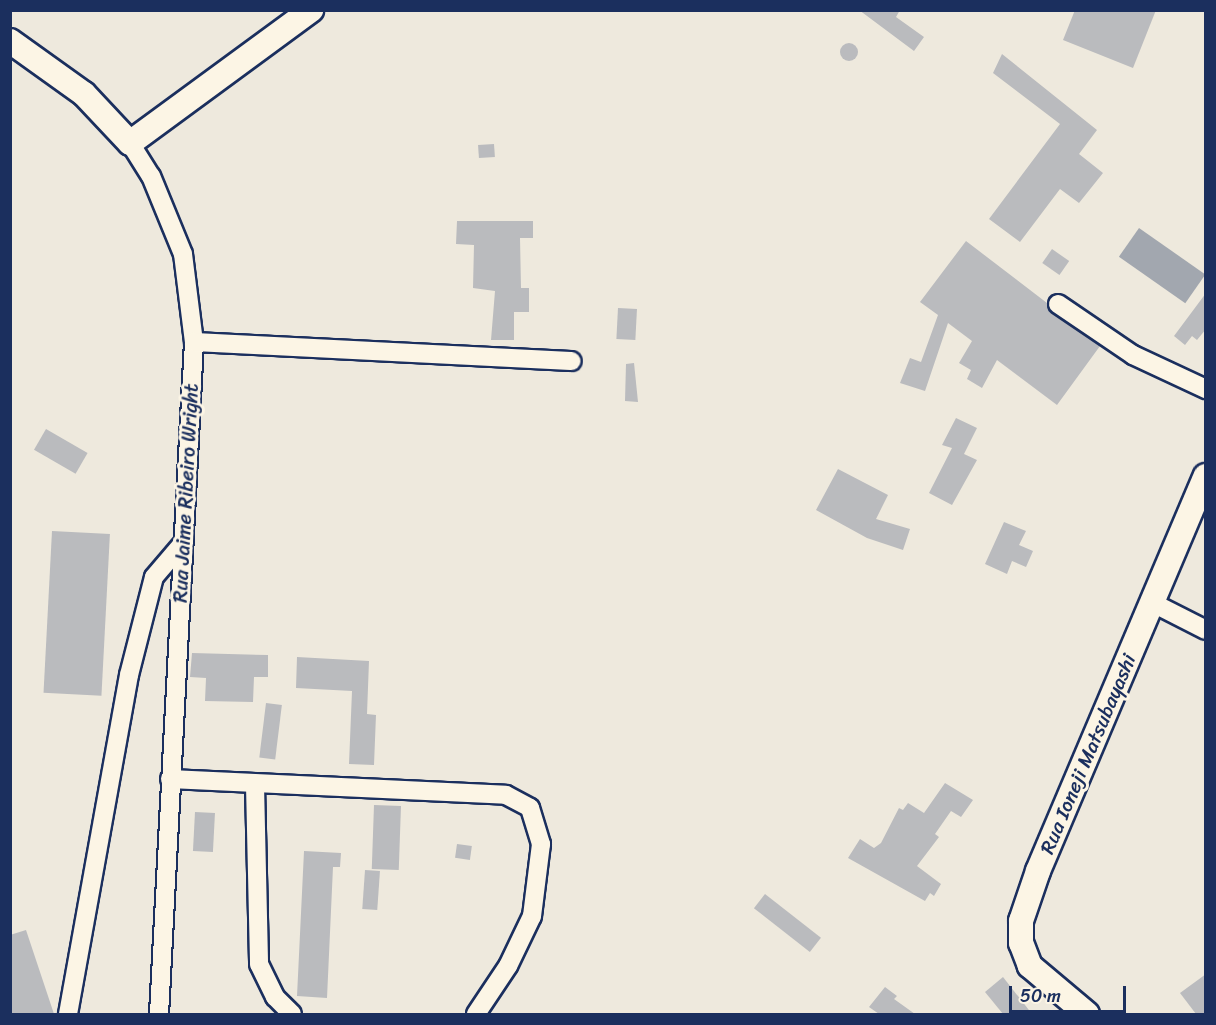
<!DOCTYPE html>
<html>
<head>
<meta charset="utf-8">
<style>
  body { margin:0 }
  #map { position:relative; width:1216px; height:1025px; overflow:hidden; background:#eee9dd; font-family:Sriracha,sans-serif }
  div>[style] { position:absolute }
  .water>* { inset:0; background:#a2a7af; transform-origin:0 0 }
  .building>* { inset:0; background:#babbbe; transform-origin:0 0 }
  .round { border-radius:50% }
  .roads { filter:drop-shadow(2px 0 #1b2f5e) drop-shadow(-2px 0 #1b2f5e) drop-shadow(0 2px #1b2f5e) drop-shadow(0 -2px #1b2f5e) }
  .minor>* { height:18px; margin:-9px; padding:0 9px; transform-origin:9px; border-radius:9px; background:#fcf5e5 }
  .major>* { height:24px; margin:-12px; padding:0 12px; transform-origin:12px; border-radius:12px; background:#fcf5e5 }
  span { translate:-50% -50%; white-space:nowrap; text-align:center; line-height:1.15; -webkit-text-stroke:6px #fcf5e5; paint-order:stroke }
  .street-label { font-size:20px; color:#1b2f5e }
  .frame { position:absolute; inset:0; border:12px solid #1b2f5e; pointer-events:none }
  .scale { position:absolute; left:1009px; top:986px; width:117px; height:27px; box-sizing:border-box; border:3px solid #1b2f5e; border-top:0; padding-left:8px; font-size:18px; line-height:21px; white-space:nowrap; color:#1b2f5e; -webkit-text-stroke:4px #fcf5e5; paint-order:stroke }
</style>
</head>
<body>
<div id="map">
  <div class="water">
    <i style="left:1139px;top:228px;width:81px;height:35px;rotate:35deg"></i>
  </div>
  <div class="building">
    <i style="clip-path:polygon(859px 10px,900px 10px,896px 17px,924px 37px,914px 51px)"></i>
    <i style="clip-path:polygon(1075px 10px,1156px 10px,1133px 68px,1063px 40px)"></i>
    <i class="round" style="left:840px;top:43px;width:18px;height:18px"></i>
    <i style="clip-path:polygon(1002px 54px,1097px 130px,1079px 154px,1103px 173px,1079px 203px,1060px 189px,1020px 242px,989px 219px,1060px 124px,993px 73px)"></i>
    <i style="left:494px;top:144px;width:13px;height:16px;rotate:86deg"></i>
    <i style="clip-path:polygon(457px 221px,533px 221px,533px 238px,520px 238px,521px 288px,529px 288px,529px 312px,514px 312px,514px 340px,491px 340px,495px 291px,473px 288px,474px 245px,456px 244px)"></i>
    <i style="clip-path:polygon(966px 241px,1047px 303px,1052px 313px,1100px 346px,1057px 405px,997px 360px,982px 388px,967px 379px,971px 370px,959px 363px,972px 341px,948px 323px,925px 391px,900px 383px,910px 358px,921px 362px,938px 315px,920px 302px)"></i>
    <i style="left:1052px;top:249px;width:21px;height:17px;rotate:35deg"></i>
    <i style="clip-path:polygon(1206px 293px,1206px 329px,1197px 340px,1192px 336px,1185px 345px,1174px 336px)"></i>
    <i style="left:618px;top:308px;width:19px;height:31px;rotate:3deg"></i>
    <i style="clip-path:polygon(634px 363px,638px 402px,625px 401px,626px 364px)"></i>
    <i style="clip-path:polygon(956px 418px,977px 428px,964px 454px,977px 460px,952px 505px,929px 493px,952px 448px,942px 445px)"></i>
    <i style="left:46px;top:429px;width:48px;height:24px;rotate:30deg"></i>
    <i style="clip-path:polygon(838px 469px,888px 495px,876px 519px,910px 529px,903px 550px,867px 538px,816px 510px)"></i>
    <i style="clip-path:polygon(1004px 522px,1026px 531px,1019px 545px,1033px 551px,1026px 567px,1012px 561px,1007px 574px,985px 564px)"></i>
    <i style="left:52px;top:531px;width:58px;height:162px;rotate:3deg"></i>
    <i style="clip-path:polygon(192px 653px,268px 655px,268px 677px,254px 677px,253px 702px,205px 701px,206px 678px,190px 677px)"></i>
    <i style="clip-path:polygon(297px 657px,369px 661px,367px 714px,376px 715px,374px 765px,349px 764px,352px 691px,296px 688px)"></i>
    <i style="left:266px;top:703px;width:16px;height:55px;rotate:7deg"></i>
    <i style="clip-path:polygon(945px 783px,973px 800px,961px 817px,951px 811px,935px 834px,939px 837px,917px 866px,941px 884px,934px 896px,930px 893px,925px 901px,848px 858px,860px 839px,874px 848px,881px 843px,899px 808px,903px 810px,908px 803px,924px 813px)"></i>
    <i style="left:374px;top:805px;width:27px;height:64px;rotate:2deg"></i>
    <i style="left:195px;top:812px;width:20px;height:39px;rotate:3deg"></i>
    <i style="left:457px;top:844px;width:15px;height:14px;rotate:8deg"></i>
    <i style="clip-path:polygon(304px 851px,341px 853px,340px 867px,333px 867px,327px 998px,297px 996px)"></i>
    <i style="left:365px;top:870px;width:15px;height:39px;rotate:4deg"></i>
    <i style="left:765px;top:894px;width:71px;height:18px;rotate:38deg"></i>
    <i style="clip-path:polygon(26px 930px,54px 1014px,10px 1014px,10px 935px)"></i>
    <i style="clip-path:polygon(1206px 974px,1206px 1014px,1196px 1014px,1180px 993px)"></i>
    <i style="clip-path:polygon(1003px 977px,1032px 1014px,1003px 1014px,985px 992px)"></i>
    <i style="clip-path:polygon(885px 987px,897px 996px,894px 999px,915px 1014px,879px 1014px,869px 1007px)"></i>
  </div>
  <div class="roads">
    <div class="minor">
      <i style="left:130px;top:143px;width:39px;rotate:58deg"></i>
      <i style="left:151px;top:176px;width:84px;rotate:67.7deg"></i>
      <i style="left:183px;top:254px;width:89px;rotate:82.9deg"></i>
      <i style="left:194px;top:342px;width:673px;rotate:92.98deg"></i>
      <i style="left:1058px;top:304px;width:91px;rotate:34.2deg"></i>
      <i style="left:1133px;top:355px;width:81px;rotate:25deg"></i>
      <i style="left:194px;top:342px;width:378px;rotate:2.9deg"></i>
      <i style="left:1153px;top:603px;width:59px;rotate:27deg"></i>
      <i style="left:170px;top:779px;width:336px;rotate:2.7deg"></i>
      <i style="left:506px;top:795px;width:27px;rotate:28deg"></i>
      <i style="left:530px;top:808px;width:38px;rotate:73deg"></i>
      <i style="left:541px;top:844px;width:73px;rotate:97.1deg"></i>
      <i style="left:532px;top:916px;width:55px;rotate:115.6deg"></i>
      <i style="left:508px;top:966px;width:58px;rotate:123.7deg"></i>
      <i style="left:255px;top:785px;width:179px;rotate:88.7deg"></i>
      <i style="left:259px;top:964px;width:37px;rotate:64deg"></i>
      <i style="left:275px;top:997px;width:24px;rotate:45deg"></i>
      <i style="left:68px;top:1014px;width:344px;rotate:-79.8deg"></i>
      <i style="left:129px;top:675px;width:101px;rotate:-75.7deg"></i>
      <i style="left:154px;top:577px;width:45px;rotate:-49.5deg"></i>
    </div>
    <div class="major">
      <i style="left:10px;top:41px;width:91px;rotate:35.6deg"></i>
      <i style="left:84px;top:94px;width:67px;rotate:46.8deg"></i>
      <i style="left:130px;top:143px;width:225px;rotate:-36.3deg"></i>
      <i style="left:1087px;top:1014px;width:75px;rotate:-139.9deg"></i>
      <i style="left:1030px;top:966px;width:25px;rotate:-111deg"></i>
      <i style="left:1021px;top:943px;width:22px;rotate:-90deg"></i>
      <i style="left:1021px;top:921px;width:53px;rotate:-71.2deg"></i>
      <i style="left:1038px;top:871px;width:429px;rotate:-67deg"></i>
    </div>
  </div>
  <div class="street-label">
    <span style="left:186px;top:493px;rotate:-87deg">Rua Jaime Ribeiro Wright</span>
    <span style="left:1088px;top:754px;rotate:-67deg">Rua Ioneji Matsubayashi</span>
  </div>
  <div class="frame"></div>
  <div class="scale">50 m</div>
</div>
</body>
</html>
